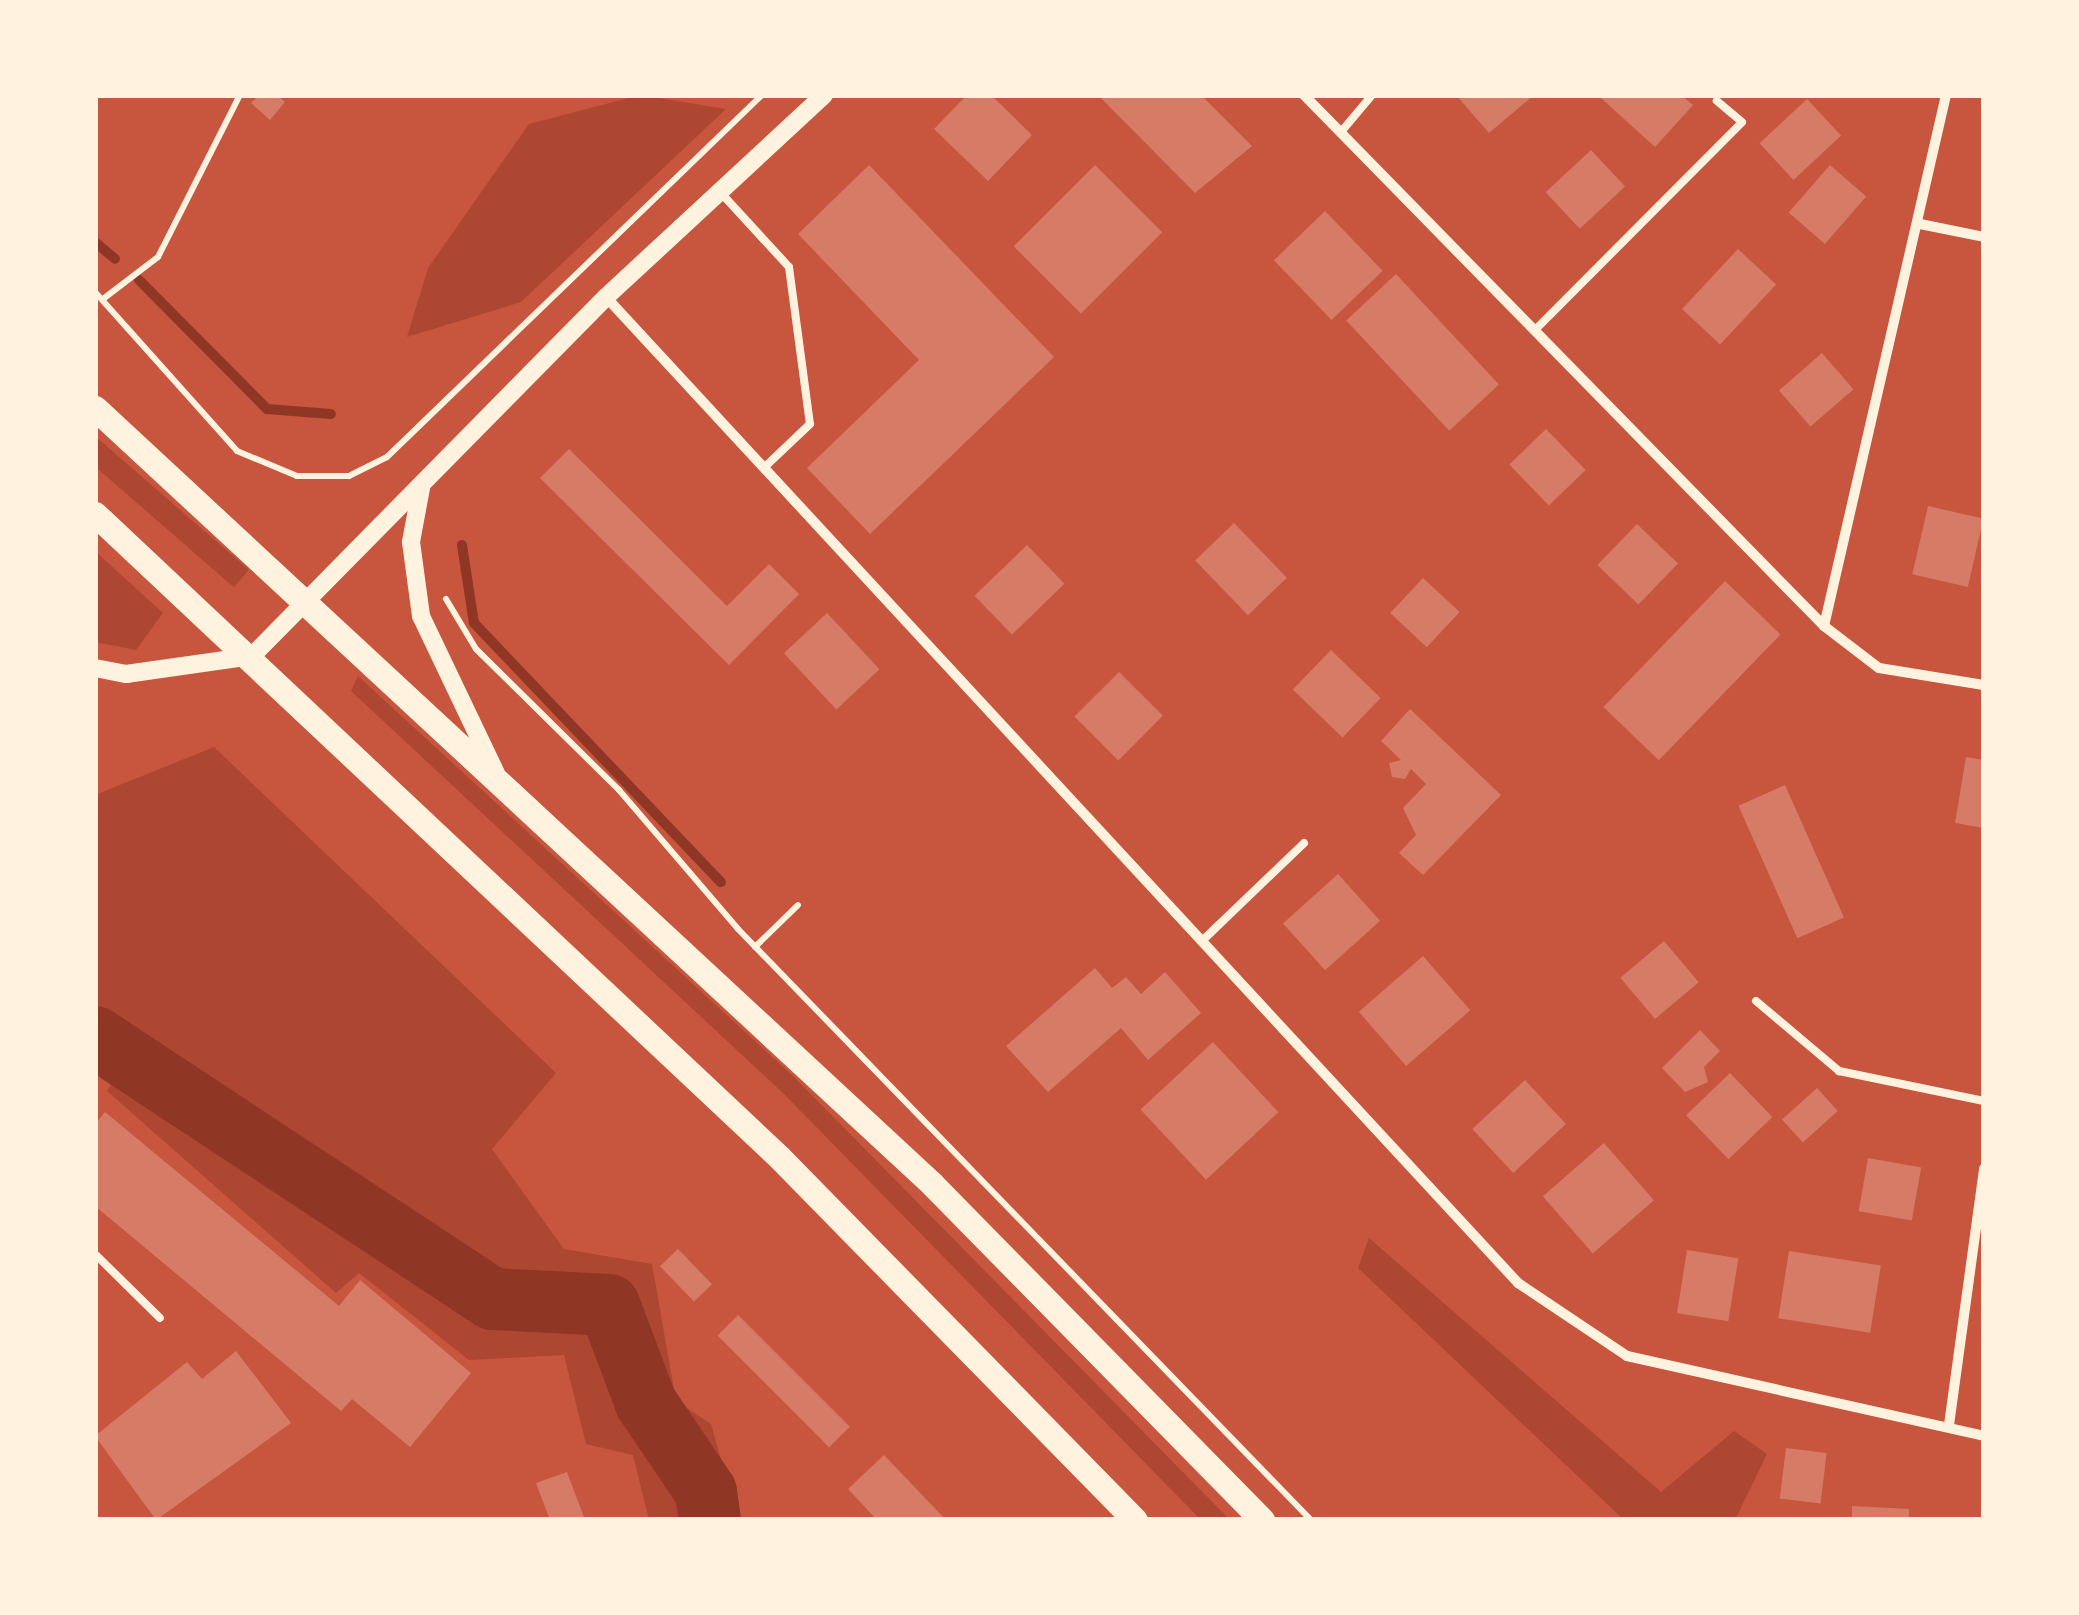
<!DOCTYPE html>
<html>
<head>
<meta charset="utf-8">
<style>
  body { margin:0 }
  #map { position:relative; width:2079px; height:1615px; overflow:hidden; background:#c8553d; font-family:"DM Sans",sans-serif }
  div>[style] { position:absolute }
  .green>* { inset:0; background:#ae4732; transform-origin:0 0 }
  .stream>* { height:10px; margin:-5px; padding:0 5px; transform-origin:5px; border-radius:5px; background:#8f3625 }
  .river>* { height:62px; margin:-31px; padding:0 31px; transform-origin:31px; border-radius:31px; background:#8f3625 }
  .building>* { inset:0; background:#d67c66; transform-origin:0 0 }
  .path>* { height:6px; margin:-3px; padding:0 3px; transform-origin:3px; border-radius:3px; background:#fff3e0 }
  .service>* { height:8px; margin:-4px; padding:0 4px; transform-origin:4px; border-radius:4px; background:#fff3e0 }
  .minor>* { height:10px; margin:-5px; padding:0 5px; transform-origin:5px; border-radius:5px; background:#fff3e0 }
  .tertiary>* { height:18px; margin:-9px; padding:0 9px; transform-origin:9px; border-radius:9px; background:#fff3e0 }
  .primary>* { height:25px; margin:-12.5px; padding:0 12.5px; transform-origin:12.5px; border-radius:12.5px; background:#fff3e0 }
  span { translate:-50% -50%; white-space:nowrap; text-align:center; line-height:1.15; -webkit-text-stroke:8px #fff3e0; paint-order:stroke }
  .frame { position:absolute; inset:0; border:98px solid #fff3e0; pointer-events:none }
</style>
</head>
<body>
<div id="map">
  <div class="green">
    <i style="clip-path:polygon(640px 95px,726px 109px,521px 302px,407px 337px,428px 268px,529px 124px)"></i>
    <i style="left:95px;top:436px;width:204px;height:23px;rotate:41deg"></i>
    <i style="clip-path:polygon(95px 551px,163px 613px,136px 650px,95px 642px)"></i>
    <i style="clip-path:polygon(358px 676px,793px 1076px,1230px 1520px,1201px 1520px,784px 1094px,351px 691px)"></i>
    <i style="clip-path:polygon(214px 747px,556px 1073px,492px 1149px,564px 1249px,652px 1264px,676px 1401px,711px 1424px,738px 1520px,649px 1520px,633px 1455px,586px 1444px,564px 1355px,469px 1360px,359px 1273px,336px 1293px,107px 1091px,123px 1066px,95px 1048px,95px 795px)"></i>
    <i style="clip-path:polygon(1369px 1238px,1661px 1492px,1734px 1431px,1767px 1454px,1735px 1520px,1624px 1520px,1358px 1268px)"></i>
  </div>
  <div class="stream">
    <i style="left:95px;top:242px;width:26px;rotate:40deg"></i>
    <i style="left:139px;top:280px;width:182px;rotate:45.2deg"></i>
    <i style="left:267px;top:409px;width:64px;rotate:4.5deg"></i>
    <i style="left:462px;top:545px;width:79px;rotate:81.3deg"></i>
    <i style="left:474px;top:623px;width:358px;rotate:46.4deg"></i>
  </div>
  <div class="river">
    <i style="left:95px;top:1037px;width:476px;rotate:33.4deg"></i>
    <i style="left:492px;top:1299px;width:117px;rotate:2.9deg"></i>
    <i style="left:609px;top:1305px;width:105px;rotate:69.3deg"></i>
    <i style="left:646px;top:1403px;width:107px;rotate:56deg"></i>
    <i style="left:706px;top:1492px;width:28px;rotate:82deg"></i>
  </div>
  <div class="building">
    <i style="clip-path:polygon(259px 95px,277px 95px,285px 102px,270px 120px,251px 103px)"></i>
    <i style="clip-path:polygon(967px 95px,991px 95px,1032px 135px,988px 181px,934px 129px)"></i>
    <i style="clip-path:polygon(1098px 95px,1201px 95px,1252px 146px,1195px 193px)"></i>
    <i style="clip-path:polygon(1456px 95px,1534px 95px,1489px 133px)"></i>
    <i style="clip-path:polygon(1681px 95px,1693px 105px,1655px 147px,1601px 98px)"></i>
    <i style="left:1807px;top:99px;width:50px;height:65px;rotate:47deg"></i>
    <i style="left:1591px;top:150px;width:50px;height:62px;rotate:47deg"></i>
    <i style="clip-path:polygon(869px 165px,1054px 357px,870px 534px,807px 468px,919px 360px,798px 234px)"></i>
    <i style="left:1095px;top:165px;width:95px;height:115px;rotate:45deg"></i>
    <i style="left:1830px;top:165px;width:48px;height:63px;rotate:41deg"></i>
    <i style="left:1325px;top:211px;width:83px;height:71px;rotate:46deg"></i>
    <i style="left:1738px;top:249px;width:52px;height:82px;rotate:43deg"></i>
    <i style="left:1396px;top:274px;width:151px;height:68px;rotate:47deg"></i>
    <i style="left:1822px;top:353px;width:48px;height:57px;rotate:49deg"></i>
    <i style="left:1546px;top:429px;width:57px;height:51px;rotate:46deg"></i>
    <i style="clip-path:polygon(569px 449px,727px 606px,769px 564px,799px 594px,729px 665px,540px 478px)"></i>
    <i style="left:1928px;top:506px;width:57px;height:70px;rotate:13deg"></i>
    <i style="left:1234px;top:523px;width:76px;height:54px;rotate:46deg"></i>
    <i style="left:1637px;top:524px;width:57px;height:57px;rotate:44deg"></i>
    <i style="left:1027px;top:545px;width:54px;height:73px;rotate:46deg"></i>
    <i style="left:1423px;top:578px;width:50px;height:48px;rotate:43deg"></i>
    <i style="left:1725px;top:581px;width:77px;height:175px;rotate:44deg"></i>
    <i style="left:827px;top:613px;width:77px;height:59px;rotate:47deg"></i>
    <i style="left:1331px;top:650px;width:69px;height:55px;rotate:44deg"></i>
    <i style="left:1119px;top:672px;width:62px;height:63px;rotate:45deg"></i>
    <i style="clip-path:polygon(1410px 709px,1501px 795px,1423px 875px,1399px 853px,1416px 835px,1403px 808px,1426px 784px,1411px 769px,1405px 779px,1392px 777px,1389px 763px,1401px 760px,1381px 741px)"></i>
    <i style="clip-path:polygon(1966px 757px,1984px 760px,1984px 828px,1955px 823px)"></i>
    <i style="left:1785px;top:785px;width:145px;height:51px;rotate:66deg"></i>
    <i style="left:1338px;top:874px;width:63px;height:74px;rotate:48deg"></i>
    <i style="left:1664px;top:941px;width:54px;height:57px;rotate:50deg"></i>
    <i style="left:1423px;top:956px;width:72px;height:85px;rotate:49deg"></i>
    <i style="clip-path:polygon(1095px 968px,1112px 988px,1126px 977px,1141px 994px,1165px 972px,1201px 1013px,1148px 1060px,1121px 1028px,1048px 1092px,1006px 1046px)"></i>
    <i style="clip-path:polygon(1700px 1030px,1720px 1051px,1704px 1067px,1708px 1082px,1685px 1092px,1662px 1068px)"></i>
    <i style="left:1213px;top:1042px;width:96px;height:99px;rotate:47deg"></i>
    <i style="left:1730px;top:1073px;width:61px;height:61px;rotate:46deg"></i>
    <i style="left:1525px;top:1080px;width:60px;height:72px;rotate:47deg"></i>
    <i style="left:1817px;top:1088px;width:31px;height:47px;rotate:48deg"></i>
    <i style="clip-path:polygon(105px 1112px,339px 1306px,360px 1280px,471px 1373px,410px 1447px,352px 1399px,341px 1411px,95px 1206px,95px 1124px)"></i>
    <i style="left:1604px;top:1143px;width:76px;height:81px;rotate:49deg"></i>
    <i style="left:1868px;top:1158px;width:54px;height:54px;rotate:10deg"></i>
    <i style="left:678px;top:1249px;width:49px;height:25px;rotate:46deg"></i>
    <i style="left:1687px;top:1250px;width:52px;height:64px;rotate:9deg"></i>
    <i style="left:1789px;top:1251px;width:93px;height:68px;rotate:9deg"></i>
    <i style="left:738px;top:1315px;width:158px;height:29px;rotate:45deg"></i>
    <i style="clip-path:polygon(236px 1351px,291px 1423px,156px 1520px,95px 1436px,187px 1362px,202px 1379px)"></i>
    <i style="left:1786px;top:1448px;width:41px;height:51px;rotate:7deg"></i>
    <i style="clip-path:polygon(884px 1455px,946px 1520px,877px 1520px,848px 1489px)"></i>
    <i style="clip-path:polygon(567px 1472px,585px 1520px,550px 1520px,536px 1483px)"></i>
    <i style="clip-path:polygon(1852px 1506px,1909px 1509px,1909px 1520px,1852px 1520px)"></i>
  </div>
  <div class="path">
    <i style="left:95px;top:292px;width:213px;rotate:48.2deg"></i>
    <i style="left:237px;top:451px;width:65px;rotate:22.6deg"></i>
    <i style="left:297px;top:476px;width:52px"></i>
    <i style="left:349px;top:476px;width:42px;rotate:-26.6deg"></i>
    <i style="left:387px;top:457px;width:521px;rotate:-43.99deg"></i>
    <i style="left:103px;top:299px;width:69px;rotate:-37.4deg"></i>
    <i style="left:158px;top:257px;width:182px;rotate:-63.2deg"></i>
    <i style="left:446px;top:599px;width:58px;rotate:59deg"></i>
    <i style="left:476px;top:649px;width:201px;rotate:44.6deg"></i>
    <i style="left:619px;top:790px;width:183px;rotate:49.4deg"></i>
    <i style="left:738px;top:929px;width:823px;rotate:45.89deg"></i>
    <i style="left:755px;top:947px;width:60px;rotate:-44.3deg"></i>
  </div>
  <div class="service">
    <i style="left:1341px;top:132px;width:48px;rotate:-50deg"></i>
    <i style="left:721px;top:193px;width:100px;rotate:47.4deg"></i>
    <i style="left:789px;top:267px;width:158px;rotate:82.4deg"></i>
    <i style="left:810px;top:424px;width:59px;rotate:136.4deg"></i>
    <i style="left:1535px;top:330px;width:293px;rotate:-45.1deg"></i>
    <i style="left:1742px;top:122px;width:33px;rotate:-140deg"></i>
    <i style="left:1203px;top:940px;width:140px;rotate:-43.8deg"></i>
    <i style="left:1756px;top:1001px;width:109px;rotate:40.1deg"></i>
    <i style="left:1839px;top:1071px;width:148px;rotate:11.7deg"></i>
    <i style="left:95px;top:1254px;width:91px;rotate:44.6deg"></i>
  </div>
  <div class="minor">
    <i style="left:1304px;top:95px;width:743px;rotate:45.6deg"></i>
    <i style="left:1824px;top:626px;width:69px;rotate:37.4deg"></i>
    <i style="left:1879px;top:668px;width:106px;rotate:9.2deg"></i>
    <i style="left:1920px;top:224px;width:65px;rotate:11.5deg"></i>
    <i style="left:606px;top:297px;width:1343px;rotate:47.23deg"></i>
    <i style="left:1518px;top:1283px;width:131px;rotate:33.8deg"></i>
    <i style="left:1627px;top:1356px;width:366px;rotate:12.6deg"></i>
    <i style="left:1824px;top:626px;width:545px;rotate:-77.06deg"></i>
    <i style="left:1949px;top:1425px;width:259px;rotate:-82.2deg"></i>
  </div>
  <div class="tertiary">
    <i style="left:421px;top:488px;width:55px;rotate:100.5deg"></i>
    <i style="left:411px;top:542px;width:75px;rotate:82.3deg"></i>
    <i style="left:421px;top:616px;width:174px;rotate:64.5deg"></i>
    <i style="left:95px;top:668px;width:32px;rotate:11deg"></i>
    <i style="left:126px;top:674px;width:127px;rotate:-8.1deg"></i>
    <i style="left:252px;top:656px;width:504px;rotate:-45.4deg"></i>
    <i style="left:606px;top:297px;width:297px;rotate:-42.8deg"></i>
  </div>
  <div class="primary">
    <i style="left:95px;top:408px;width:1141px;rotate:42.83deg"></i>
    <i style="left:932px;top:1184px;width:471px;rotate:45.5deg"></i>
    <i style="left:95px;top:514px;width:939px;rotate:43.23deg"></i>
    <i style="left:779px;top:1157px;width:508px;rotate:45.56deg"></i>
  </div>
  <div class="frame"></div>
</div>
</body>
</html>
